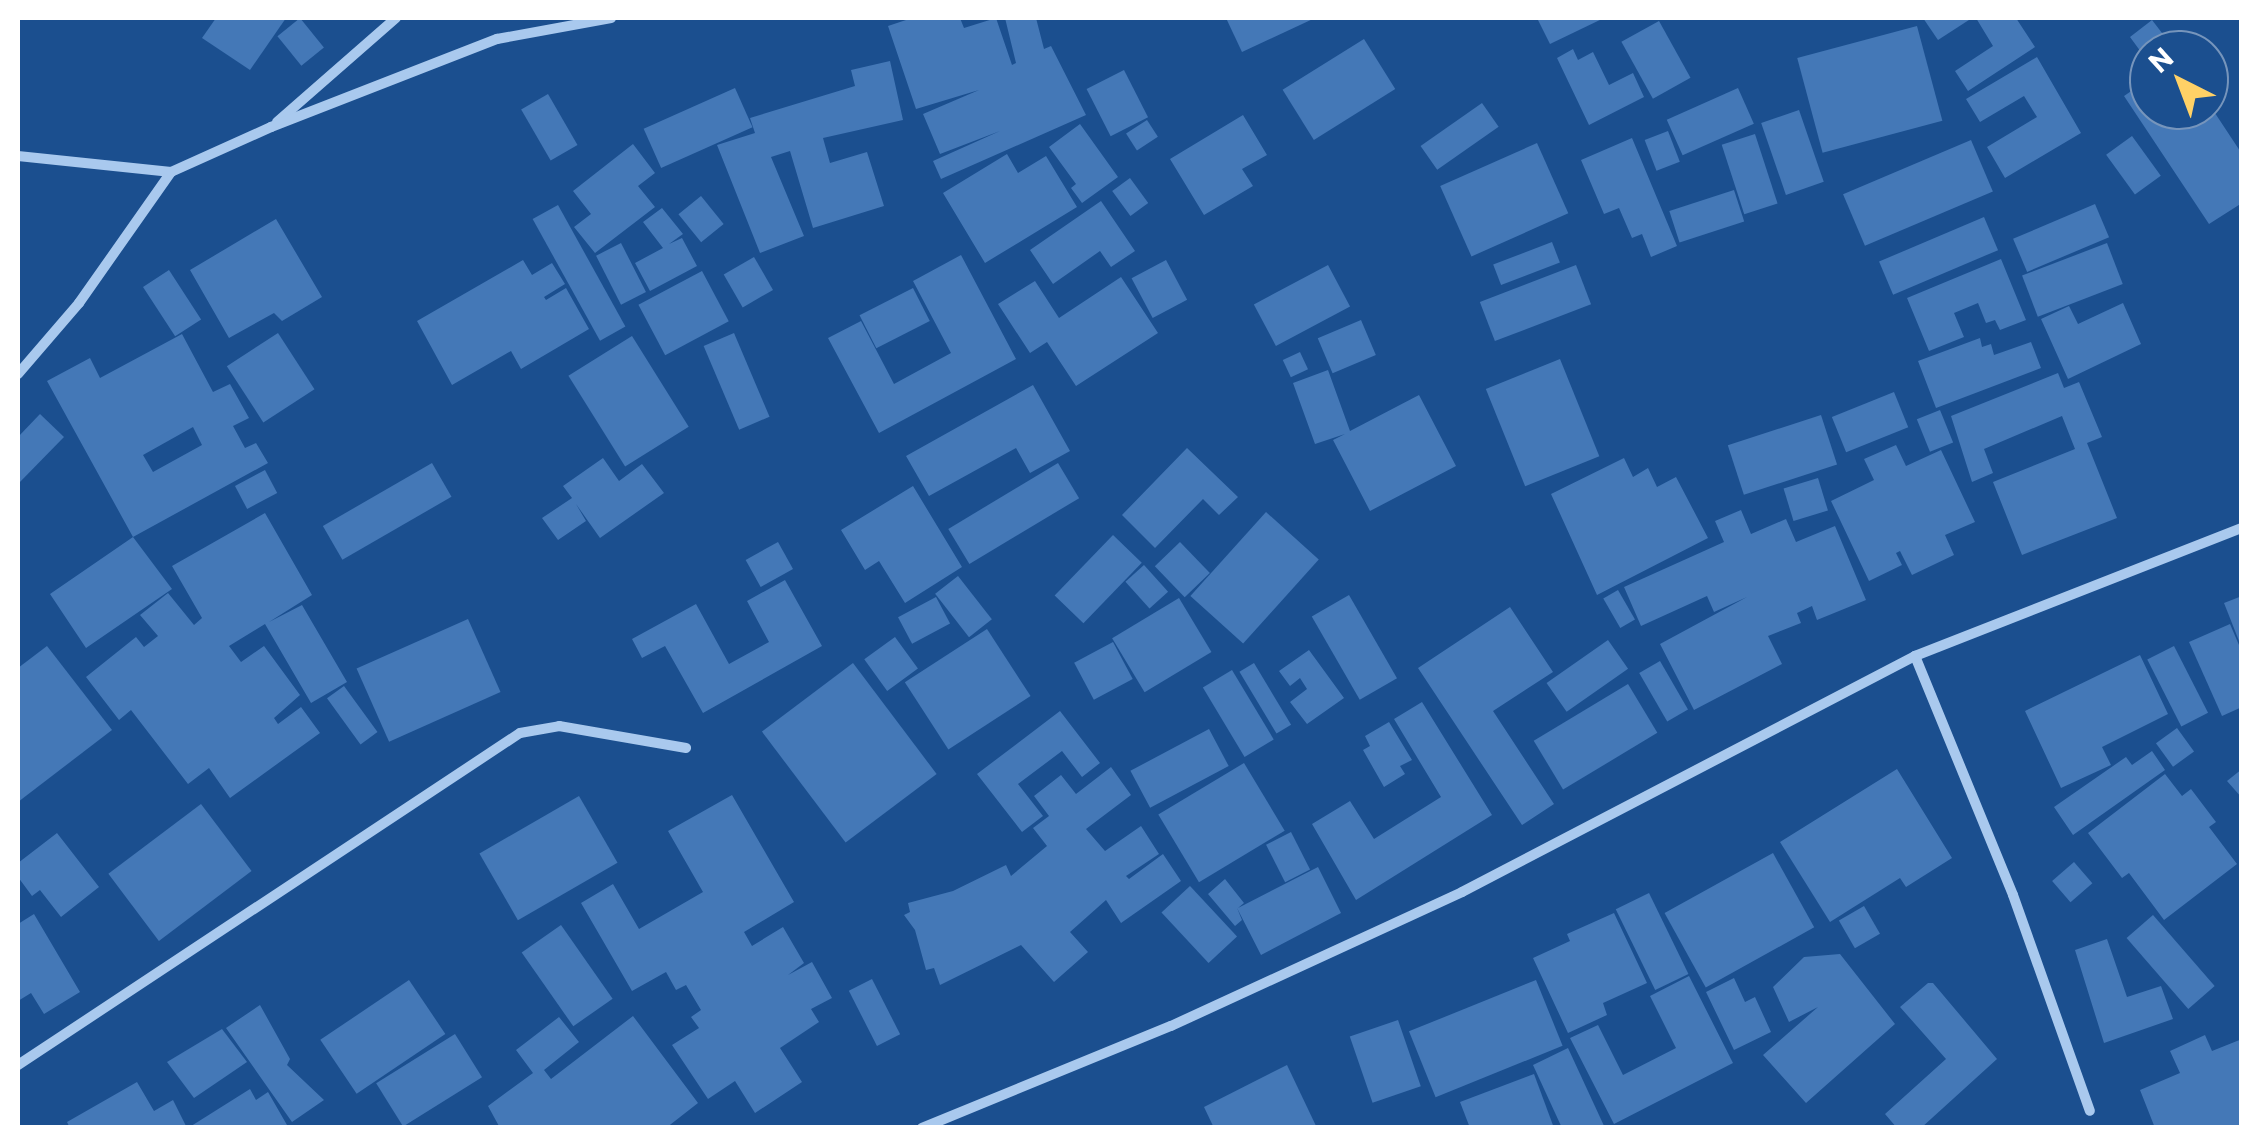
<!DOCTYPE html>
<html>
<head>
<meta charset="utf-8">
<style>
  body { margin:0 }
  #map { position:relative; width:2259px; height:1145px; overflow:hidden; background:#1b4f8f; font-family:Commissioner,sans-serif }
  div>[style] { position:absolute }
  .building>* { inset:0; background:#4478b7; transform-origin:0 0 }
  .street>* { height:10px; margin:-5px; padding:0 5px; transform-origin:5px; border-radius:5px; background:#a9c9ee }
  span { translate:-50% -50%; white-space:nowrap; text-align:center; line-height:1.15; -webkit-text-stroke:8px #1b4f8f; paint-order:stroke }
  .frame { position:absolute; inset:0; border:20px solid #fff; pointer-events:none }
  .north { position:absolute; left:2129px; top:30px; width:100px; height:100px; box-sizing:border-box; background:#1b4f8f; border:2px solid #7695bc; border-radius:50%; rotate:318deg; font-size:28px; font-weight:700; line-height:40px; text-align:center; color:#fff }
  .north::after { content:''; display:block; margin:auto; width:35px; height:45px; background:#ffd166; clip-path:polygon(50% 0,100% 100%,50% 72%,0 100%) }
</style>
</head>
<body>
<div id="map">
  <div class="building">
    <i style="clip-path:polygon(216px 18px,286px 18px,250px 70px,202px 38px)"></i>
    <i style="left:300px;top:18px;width:38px;height:29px;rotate:51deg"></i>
    <i style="clip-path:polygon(912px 18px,960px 18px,964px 28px,996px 18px,1012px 65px,1016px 63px,1005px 18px,1036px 18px,1044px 49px,1051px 46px,1086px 115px,941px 179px,933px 161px,1000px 131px,940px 154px,923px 114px,979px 90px,916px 109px,888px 26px)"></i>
    <i style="clip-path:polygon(1226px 18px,1315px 18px,1242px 52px)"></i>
    <i style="clip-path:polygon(1537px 18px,1604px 18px,1550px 44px)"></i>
    <i style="clip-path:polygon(1923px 18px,1972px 18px,1938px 40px)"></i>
    <i style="clip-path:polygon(1976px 18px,2016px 18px,2035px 47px,1968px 91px,1955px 71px,1993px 46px)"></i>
    <i style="clip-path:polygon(2152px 20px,2169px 42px,2160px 50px,2149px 50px,2149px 63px,2130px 37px)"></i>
    <i style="left:1659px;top:21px;width:65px;height:43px;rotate:61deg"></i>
    <i style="left:1917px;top:26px;width:98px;height:124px;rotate:75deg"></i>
    <i style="left:1364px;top:39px;width:59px;height:96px;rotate:58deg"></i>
    <i style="clip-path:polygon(1573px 49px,1578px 60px,1593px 52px,1609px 85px,1633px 73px,1644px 97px,1589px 125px,1557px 58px)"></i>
    <i style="clip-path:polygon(2037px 57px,2081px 133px,2005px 178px,1987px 147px,2037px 117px,2024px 96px,1980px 122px,1966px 99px)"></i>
    <i style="clip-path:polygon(890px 61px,903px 120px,823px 138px,830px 163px,867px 152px,884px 206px,813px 228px,790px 151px,771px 157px,804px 236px,760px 253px,717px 145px,755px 133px,750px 118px,855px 86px,851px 70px)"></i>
    <i style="left:1124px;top:70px;width:53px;height:42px;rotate:63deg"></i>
    <i style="clip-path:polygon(2149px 79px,2149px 110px,2209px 110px,2209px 104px,2242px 154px,2242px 203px,2209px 224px,2124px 96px)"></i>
    <i style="left:735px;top:88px;width:43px;height:100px;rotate:66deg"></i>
    <i style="left:1738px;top:88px;width:39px;height:78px;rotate:66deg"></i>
    <i style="left:548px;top:94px;width:59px;height:31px;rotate:60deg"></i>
    <i style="left:1482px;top:103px;width:29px;height:75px;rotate:55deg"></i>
    <i style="left:1799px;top:110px;width:76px;height:40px;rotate:71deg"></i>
    <i style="clip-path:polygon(1243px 115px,1267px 155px,1242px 169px,1253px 186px,1204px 215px,1170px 159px)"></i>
    <i style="left:1147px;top:120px;width:20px;height:25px;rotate:57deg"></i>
    <i style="clip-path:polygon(1080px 124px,1118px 177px,1082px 203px,1071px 188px,1076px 184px,1049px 147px)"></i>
    <i style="left:1668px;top:131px;width:33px;height:25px;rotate:69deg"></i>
    <i style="left:1755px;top:134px;width:73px;height:35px;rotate:72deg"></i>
    <i style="left:2132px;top:136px;width:49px;height:32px;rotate:54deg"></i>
    <i style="clip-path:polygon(1632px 138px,1677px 246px,1651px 257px,1642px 234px,1632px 238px,1619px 208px,1604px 214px,1581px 160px)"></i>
    <i style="left:1971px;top:140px;width:56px;height:139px;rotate:67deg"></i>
    <i style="left:1537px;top:143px;width:77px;height:106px;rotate:66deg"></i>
    <i style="clip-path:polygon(633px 144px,655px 173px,638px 186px,655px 207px,595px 253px,574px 227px,591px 214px,573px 191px)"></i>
    <i style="clip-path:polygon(1007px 154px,1018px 173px,1046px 156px,1077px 207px,985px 263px,943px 193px)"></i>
    <i style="left:1130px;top:178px;width:31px;height:22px;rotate:54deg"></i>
    <i style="left:1734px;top:190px;width:33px;height:68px;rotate:72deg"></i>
    <i style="left:701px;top:196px;width:36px;height:29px;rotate:51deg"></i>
    <i style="clip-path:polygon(1101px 201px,1135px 251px,1111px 267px,1100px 251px,1053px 284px,1030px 250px)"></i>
    <i style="left:2095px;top:204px;width:36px;height:89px;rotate:67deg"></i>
    <i style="left:558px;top:205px;width:139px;height:29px;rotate:61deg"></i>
    <i style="clip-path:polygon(662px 208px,683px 234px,669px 244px,682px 238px,697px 266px,650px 291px,635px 263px,663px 248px,643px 222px)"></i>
    <i style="left:1984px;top:217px;width:36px;height:114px;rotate:67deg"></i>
    <i style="clip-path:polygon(276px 219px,322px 297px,282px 321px,274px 313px,229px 338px,190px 270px)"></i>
    <i style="left:1552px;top:242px;width:22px;height:63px;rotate:69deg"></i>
    <i style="left:621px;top:243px;width:55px;height:28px;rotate:63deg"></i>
    <i style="left:2107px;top:243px;width:44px;height:91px;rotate:69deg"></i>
    <i style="clip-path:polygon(961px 255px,1016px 359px,879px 433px,828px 338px,861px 321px,894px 384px,951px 353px,913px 281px)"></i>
    <i style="left:754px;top:257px;width:38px;height:35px;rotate:60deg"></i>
    <i style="clip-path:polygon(2001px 259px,2026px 320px,2000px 330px,1995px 320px,1986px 323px,1978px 303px,1954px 313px,1964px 337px,1929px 351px,1907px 298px)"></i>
    <i style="clip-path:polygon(523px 260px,532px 275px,552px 263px,565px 284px,544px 297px,546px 300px,566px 288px,589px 329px,521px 369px,511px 351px,452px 385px,417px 321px)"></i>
    <i style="left:1166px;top:260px;width:45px;height:39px;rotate:62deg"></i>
    <i style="left:1328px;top:265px;width:47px;height:84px;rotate:62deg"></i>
    <i style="left:1576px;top:265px;width:42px;height:103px;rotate:69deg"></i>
    <i style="left:169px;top:270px;width:59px;height:31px;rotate:57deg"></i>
    <i style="left:702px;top:271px;width:57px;height:72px;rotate:62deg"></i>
    <i style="clip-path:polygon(1121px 277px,1158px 333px,1076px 386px,1047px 342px,1030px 353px,998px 304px,1035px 281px,1059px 318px)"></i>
    <i style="left:913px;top:288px;width:37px;height:60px;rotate:63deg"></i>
    <i style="clip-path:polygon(2123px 303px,2141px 344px,2068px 379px,2041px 319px,2069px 306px,2078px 324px)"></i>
    <i style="left:1361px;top:320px;width:38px;height:47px;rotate:67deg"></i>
    <i style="left:278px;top:333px;width:67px;height:61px;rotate:57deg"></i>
    <i style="left:734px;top:333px;width:91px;height:33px;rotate:67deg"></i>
    <i style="clip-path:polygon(evenodd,182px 334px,213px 392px,230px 384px,249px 418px,233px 426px,245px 448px,256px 443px,268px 463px,133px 537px,172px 589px,86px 648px,50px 594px,133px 537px,47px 381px,90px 358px,100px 378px,182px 334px,193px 427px,202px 445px,153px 472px,143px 455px,193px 427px)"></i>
    <i style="left:632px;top:336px;width:107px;height:75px;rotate:58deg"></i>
    <i style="clip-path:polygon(1980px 338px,1982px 347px,1991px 344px,1994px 355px,2031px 342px,2041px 368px,1936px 408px,1918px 361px)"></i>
    <i style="left:1300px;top:352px;width:19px;height:19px;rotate:65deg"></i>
    <i style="left:1560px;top:359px;width:105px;height:80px;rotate:68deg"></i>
    <i style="clip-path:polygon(1328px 370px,1350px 431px,1419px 395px,1456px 466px,1370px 511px,1333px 440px,1345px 434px,1315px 444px,1293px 383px)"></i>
    <i style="clip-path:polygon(2058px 373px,2064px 388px,2079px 382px,2102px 437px,2087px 443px,2117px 518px,2022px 555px,1993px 482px,2075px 449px,2062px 416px,1984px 449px,1993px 473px,1972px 482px,1951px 416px)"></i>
    <i style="clip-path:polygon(1033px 385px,1070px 451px,1030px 473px,1016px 448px,929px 496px,906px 456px)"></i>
    <i style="left:1894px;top:392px;width:38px;height:67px;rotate:68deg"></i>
    <i style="left:1940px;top:410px;width:35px;height:25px;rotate:68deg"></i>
    <i style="clip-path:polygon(40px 414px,64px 437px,18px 484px,18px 437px)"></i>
    <i style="left:1821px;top:415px;width:52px;height:98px;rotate:72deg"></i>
    <i style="clip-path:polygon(1896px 445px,1906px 466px,1941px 450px,1975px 522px,1945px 535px,1954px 555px,1912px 575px,1900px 551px,1896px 553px,1902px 565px,1869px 581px,1831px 501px,1874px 480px,1864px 459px)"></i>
    <i style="clip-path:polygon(1187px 448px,1238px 497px,1219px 515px,1203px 499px,1155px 548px,1122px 515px)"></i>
    <i style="clip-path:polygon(603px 458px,619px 481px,642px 464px,664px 493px,600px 538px,576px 504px,586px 521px,558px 540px,542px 518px,572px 498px,563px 486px)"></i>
    <i style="clip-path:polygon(1624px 458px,1633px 477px,1648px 468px,1657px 487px,1676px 477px,1708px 538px,1597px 595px,1551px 494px)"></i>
    <i style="left:432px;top:463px;width:39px;height:126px;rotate:60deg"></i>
    <i style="left:1058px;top:463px;width:41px;height:128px;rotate:59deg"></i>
    <i style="left:265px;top:470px;width:26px;height:34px;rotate:62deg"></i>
    <i style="left:1818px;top:478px;width:34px;height:36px;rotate:73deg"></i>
    <i style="clip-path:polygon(913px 486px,962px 567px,905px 603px,879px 561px,865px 570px,841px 530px)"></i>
    <i style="clip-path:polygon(1741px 510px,1751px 534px,1786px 519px,1796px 542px,1835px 526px,1866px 600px,1817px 620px,1812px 606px,1797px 613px,1801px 623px,1768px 636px,1782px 664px,1694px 710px,1660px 644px,1747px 597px,1714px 612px,1707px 596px,1641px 626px,1624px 587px,1724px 542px,1715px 521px)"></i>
    <i style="left:1266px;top:512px;width:71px;height:113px;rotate:42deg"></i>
    <i style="clip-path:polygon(265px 513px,312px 595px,269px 622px,302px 605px,347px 682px,311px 703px,265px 624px,229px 646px,241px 662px,264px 646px,300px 695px,274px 718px,278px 724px,301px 707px,320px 733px,230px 798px,209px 768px,188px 784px,131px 710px,119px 720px,86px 677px,136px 637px,144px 647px,158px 636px,140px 615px,168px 593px,194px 625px,202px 618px,172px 566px)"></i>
    <i style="left:1113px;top:535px;width:40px;height:84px;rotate:44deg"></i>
    <i style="left:778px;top:542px;width:31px;height:37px;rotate:61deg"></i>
    <i style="left:1180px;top:542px;width:43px;height:35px;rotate:46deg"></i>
    <i style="left:1144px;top:565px;width:36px;height:25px;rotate:48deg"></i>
    <i style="left:958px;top:576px;width:55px;height:29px;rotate:52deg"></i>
    <i style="clip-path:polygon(785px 580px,822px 646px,703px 713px,665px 646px,642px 658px,632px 639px,696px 604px,729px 664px,769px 642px,747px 601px)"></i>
    <i style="left:1618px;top:590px;width:34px;height:17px;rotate:60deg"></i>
    <i style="left:1349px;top:595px;width:96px;height:43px;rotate:60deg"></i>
    <i style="clip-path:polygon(2242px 596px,2242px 646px,2241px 646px,2224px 603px)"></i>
    <i style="left:936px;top:597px;width:30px;height:43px;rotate:62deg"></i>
    <i style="left:1179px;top:598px;width:63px;height:78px;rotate:59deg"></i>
    <i style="clip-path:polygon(1510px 607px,1553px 672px,1493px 711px,1554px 804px,1522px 825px,1418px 668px)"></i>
    <i style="left:468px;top:619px;width:80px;height:122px;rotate:66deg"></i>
    <i style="clip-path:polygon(2230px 624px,2242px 652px,2242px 707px,2222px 716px,2189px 642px)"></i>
    <i style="left:987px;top:629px;width:80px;height:98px;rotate:57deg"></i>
    <i style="left:895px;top:637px;width:39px;height:38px;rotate:54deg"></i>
    <i style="left:1608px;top:640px;width:35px;height:75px;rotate:55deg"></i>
    <i style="left:1113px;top:642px;width:42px;height:44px;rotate:62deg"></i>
    <i style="clip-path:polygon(47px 646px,112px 730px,18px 802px,18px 668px)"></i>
    <i style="left:2174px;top:646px;width:75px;height:30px;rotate:63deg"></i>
    <i style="clip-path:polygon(1309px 650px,1344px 698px,1307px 724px,1290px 702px,1307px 689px,1300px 678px,1290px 686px,1279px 671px)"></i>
    <i style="clip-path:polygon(2140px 655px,2168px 714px,2102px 747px,2111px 765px,2061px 788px,2025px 711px)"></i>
    <i style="left:1660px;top:661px;width:56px;height:24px;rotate:60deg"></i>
    <i style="left:853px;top:663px;width:139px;height:114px;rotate:53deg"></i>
    <i style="left:1254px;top:663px;width:72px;height:17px;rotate:59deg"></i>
    <i style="left:1232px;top:670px;width:81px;height:34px;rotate:59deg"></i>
    <i style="left:1628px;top:684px;width:57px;height:110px;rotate:59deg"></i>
    <i style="left:344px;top:686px;width:57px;height:21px;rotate:54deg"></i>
    <i style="clip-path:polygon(1422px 702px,1492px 815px,1356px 900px,1312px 824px,1350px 801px,1374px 839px,1441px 797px,1394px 719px)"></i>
    <i style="clip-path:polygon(1060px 711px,1100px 763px,1082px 777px,1062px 751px,1018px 784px,1043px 816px,1022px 832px,977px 774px)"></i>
    <i style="clip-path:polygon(1389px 722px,1412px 760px,1400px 766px,1405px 774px,1384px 787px,1363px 750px,1370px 746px,1365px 736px)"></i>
    <i style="left:2177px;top:728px;width:29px;height:26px;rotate:54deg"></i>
    <i style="left:1209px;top:729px;width:42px;height:89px;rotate:62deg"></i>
    <i style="clip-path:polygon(2152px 751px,2165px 770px,2073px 835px,2054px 807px,2126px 757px,2132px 765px)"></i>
    <i style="left:1244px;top:763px;width:79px;height:100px;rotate:59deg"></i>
    <i style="clip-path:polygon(1111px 767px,1131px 795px,1086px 829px,1105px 851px,1141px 826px,1159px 854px,1126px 876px,1129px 879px,1163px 854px,1181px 881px,1121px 923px,1106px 900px,1070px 932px,1088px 952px,1054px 982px,1021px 945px,940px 985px,934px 968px,926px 970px,915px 930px,904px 915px,910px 912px,908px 903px,953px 891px,1006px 865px,1011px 876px,1047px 846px,1033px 828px,1049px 816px,1034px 796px,1061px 775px,1076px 794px)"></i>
    <i style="clip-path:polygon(1897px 769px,1952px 858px,1906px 887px,1900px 878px,1830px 922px,1780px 842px)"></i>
    <i style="clip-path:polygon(2242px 769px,2242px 798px,2227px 781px)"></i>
    <i style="clip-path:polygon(2165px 774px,2182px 796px,2191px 789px,2216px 822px,2209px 827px,2237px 864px,2164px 920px,2129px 873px,2122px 878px,2088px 833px)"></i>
    <i style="clip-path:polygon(732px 795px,794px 902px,744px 932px,752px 946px,783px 927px,804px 963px,788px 975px,812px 962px,832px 998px,811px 1009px,819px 1022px,780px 1048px,802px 1082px,755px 1113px,735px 1081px,708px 1099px,672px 1045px,699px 1028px,691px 1017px,701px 1010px,686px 985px,676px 990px,666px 972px,632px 991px,581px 903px,613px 884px,639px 929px,703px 892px,668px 831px)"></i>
    <i style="left:579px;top:796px;width:77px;height:115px;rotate:60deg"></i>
    <i style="left:201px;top:804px;width:84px;height:116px;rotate:53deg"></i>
    <i style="left:1291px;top:832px;width:42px;height:28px;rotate:63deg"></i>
    <i style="clip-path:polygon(57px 833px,99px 887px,61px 917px,40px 890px,32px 896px,18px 877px,18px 863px)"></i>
    <i style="left:1773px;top:853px;width:85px;height:124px;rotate:61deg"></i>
    <i style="left:2074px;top:862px;width:28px;height:29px;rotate:49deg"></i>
    <i style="clip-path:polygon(1318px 867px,1341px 913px,1261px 955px,1237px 908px,1242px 920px,1235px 926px,1208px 894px,1225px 879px,1244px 903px,1238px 908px)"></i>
    <i style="left:1190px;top:886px;width:69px;height:39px;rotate:47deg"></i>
    <i style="left:1649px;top:893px;width:90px;height:37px;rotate:64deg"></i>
    <i style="left:1864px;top:906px;width:32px;height:29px;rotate:60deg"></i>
    <i style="clip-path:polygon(1614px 913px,1647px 983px,1603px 1003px,1607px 1015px,1568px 1033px,1533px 958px,1570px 941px,1567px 934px)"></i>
    <i style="clip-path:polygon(34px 914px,80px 992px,44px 1014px,31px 993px,18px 1001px,18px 924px)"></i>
    <i style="left:2153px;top:915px;width:94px;height:35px;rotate:49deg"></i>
    <i style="left:561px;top:925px;width:90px;height:48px;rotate:55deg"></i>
    <i style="clip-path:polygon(2107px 939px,2127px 997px,2161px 986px,2173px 1019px,2104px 1043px,2075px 950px)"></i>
    <i style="clip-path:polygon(1840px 954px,1895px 1024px,1806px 1103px,1763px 1055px,1818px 1007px,1789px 1022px,1773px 987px,1804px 957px)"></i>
    <i style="clip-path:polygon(1689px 976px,1733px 1063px,1614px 1124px,1570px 1038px,1598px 1025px,1623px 1075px,1676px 1048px,1650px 996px)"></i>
    <i style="clip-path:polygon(1734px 978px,1745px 1002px,1755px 997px,1771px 1032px,1734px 1050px,1706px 992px)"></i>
    <i style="left:872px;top:979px;width:62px;height:26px;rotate:63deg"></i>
    <i style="left:409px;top:980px;width:65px;height:107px;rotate:56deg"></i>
    <i style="left:1536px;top:980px;width:71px;height:137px;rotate:68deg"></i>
    <i style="clip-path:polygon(1928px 983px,1933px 983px,1997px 1059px,1921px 1128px,1897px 1128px,1885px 1114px,1946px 1059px,1900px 1007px)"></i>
    <i style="clip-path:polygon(260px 1005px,290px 1059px,287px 1065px,324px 1100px,292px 1122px,226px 1028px)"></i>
    <i style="clip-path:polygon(633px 1016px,698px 1103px,666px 1128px,500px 1128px,488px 1106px,533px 1073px,516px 1050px,559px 1017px,579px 1042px,544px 1070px,551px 1079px)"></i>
    <i style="left:1398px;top:1020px;width:70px;height:51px;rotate:71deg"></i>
    <i style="clip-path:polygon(222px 1029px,247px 1062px,194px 1098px,167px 1062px)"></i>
    <i style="left:455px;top:1034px;width:51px;height:93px;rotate:58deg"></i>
    <i style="clip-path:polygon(2205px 1035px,2212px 1051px,2242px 1039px,2242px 1128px,2155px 1128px,2140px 1090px,2180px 1073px,2170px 1051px)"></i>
    <i style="clip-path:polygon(1568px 1048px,1605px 1128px,1562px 1128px,1533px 1065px)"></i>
    <i style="clip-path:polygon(1287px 1065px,1317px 1128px,1214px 1128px,1204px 1107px)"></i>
    <i style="clip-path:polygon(1534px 1074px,1554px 1128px,1470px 1128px,1460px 1102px)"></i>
    <i style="clip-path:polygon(137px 1082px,154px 1111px,173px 1100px,187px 1128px,70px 1128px,67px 1122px)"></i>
    <i style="clip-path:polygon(250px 1089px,256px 1100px,268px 1092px,287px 1125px,188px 1128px)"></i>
  </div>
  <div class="street">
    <i style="left:277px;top:122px;width:158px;rotate:-41.2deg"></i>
    <i style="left:18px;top:156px;width:154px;rotate:6deg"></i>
    <i style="left:18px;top:374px;width:94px;rotate:-49.3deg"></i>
    <i style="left:79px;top:303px;width:160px;rotate:-54.9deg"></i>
    <i style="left:171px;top:172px;width:110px;rotate:-24.2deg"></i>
    <i style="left:271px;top:127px;width:243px;rotate:-21.3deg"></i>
    <i style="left:497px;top:39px;width:116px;rotate:-10.4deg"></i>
    <i style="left:1915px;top:656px;width:258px;rotate:67.7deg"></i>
    <i style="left:2013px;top:895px;width:229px;rotate:70.4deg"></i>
    <i style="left:18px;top:1065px;width:602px;rotate:-33.48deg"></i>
    <i style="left:520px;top:733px;width:40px;rotate:-10deg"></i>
    <i style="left:559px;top:726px;width:129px;rotate:9.8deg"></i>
    <i style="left:922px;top:1128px;width:269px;rotate:-22.3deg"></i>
    <i style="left:1171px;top:1026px;width:320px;rotate:-24.7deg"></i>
    <i style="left:1462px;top:892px;width:511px;rotate:-27.52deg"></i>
    <i style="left:1915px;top:656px;width:351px;rotate:-21.4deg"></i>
  </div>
  <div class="frame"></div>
  <div class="north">N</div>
</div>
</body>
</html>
